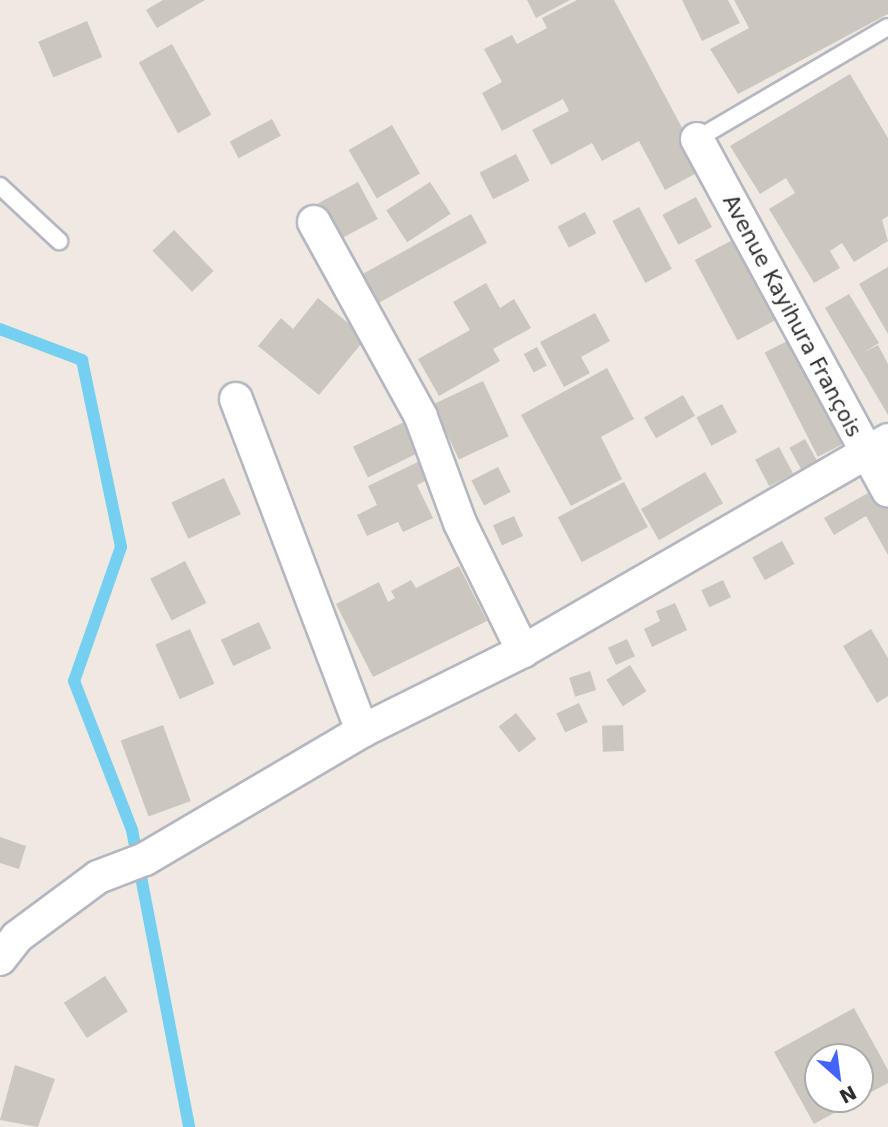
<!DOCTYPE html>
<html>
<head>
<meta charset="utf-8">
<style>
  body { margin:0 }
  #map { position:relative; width:888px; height:1127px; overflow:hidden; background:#efe9e1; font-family:"DejaVu Sans",sans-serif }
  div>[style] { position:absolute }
  .stream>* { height:12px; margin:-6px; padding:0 6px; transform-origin:6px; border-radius:6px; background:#75cff0 }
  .building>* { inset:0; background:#cbc7bf; transform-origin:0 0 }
  .roads { filter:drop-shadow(2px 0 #b4b7c1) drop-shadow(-2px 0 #b4b7c1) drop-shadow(0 2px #b4b7c1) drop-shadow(0 -2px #b4b7c1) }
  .lane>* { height:16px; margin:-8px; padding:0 8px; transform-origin:8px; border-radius:8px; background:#fff }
  .street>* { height:32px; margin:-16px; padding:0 16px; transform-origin:16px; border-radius:16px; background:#fff }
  span { translate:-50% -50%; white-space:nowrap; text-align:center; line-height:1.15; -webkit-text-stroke:5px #fff; paint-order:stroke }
  .street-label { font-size:21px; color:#2e2e2e }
  .north { position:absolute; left:804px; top:1043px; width:70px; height:70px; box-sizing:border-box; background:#fff; border:2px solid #ababab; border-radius:50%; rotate:152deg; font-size:19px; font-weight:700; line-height:28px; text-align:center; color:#2e2e2e }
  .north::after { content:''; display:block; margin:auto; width:24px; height:32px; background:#4264fb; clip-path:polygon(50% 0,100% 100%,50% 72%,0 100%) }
</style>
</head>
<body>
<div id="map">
  <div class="stream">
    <i style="left:0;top:329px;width:88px;rotate:20.7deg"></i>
    <i style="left:82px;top:360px;width:191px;rotate:78.2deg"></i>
    <i style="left:121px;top:547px;width:142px;rotate:109.3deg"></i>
    <i style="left:74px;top:681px;width:160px;rotate:68.7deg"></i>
    <i style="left:132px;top:830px;width:302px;rotate:79.1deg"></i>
  </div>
  <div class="building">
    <i style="clip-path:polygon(205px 0,157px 28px,146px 10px,163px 0)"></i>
    <i style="clip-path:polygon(527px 0,570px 0,536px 18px)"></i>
    <i style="clip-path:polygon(577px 0,614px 0,704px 169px,665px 190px,639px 141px,602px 161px,592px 143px,551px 165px,532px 130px,569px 111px,563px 99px,502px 131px,482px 93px,502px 82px,484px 49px,512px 35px,517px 44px,547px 28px,542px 18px)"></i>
    <i style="clip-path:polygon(682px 0,728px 0,740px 23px,702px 41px)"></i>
    <i style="clip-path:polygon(734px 0,888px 0,888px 14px,738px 94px,710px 49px,749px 28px)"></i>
    <i style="left:87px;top:21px;width:39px;height:53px;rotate:67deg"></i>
    <i style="left:172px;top:44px;width:81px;height:38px;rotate:61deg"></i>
    <i style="clip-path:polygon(850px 74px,888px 138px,888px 216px,882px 220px,888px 241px,854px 262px,842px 243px,830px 251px,840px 268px,814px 283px,769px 209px,795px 193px,786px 178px,760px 194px,730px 146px)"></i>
    <i style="left:272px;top:119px;width:19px;height:48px;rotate:62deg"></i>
    <i style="left:392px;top:125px;width:56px;height:50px;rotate:60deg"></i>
    <i style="left:516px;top:154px;width:30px;height:41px;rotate:63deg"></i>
    <i style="left:358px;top:182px;width:42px;height:45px;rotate:62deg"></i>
    <i style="left:430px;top:182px;width:38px;height:52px;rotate:57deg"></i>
    <i style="left:696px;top:197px;width:34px;height:38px;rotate:62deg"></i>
    <i style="left:639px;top:207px;width:70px;height:30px;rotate:62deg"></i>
    <i style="left:585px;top:212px;width:24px;height:31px;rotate:62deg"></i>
    <i style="left:471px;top:214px;width:33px;height:125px;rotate:61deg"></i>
    <i style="left:174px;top:230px;width:57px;height:30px;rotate:46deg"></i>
    <i style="left:738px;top:237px;width:91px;height:49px;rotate:62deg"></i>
    <i style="clip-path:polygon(888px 267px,888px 334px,859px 284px)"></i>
    <i style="clip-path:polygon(486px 283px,500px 308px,514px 299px,531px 328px,493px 349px,500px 361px,439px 396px,418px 359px,470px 330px,453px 302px)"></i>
    <i style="clip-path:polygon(849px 294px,879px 343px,864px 352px,878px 345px,888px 364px,888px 415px,825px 308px)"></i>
    <i style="clip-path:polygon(318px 298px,366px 338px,319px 395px,258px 346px,281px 318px,293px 329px)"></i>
    <i style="clip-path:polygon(595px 313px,610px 341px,581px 357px,590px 373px,564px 387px,540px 342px)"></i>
    <i style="left:795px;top:337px;width:117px;height:34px;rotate:63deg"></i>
    <i style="left:537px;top:347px;width:21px;height:15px;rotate:62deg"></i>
    <i style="clip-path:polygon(607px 368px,634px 419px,601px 437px,622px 479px,571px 506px,521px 415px)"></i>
    <i style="left:483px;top:381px;width:61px;height:55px;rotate:65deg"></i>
    <i style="left:683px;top:395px;width:24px;height:45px;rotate:60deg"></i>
    <i style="left:722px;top:404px;width:32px;height:29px;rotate:62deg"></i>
    <i style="left:406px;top:421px;width:34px;height:59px;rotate:64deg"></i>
    <i style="left:805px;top:439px;width:25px;height:18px;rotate:61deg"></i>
    <i style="left:779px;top:447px;width:30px;height:27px;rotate:62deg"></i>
    <i style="clip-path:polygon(422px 460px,431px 478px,417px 485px,433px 518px,403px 532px,398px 522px,367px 536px,357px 515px,377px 505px,368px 486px)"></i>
    <i style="left:498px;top:467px;width:28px;height:30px;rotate:63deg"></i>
    <i style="left:705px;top:472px;width:36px;height:74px;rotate:60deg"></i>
    <i style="left:224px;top:478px;width:40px;height:58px;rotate:65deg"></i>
    <i style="left:624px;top:482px;width:51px;height:75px;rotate:62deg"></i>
    <i style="clip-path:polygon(882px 485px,888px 496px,888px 555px,866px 516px,834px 535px,824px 518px)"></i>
    <i style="left:514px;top:516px;width:22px;height:23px;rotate:66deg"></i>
    <i style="left:782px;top:541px;width:26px;height:34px;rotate:61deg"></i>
    <i style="left:185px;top:561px;width:47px;height:39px;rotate:63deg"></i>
    <i style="clip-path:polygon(459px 566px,487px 621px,373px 677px,336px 604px,379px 582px,388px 602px,395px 598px,391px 591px,411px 580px,416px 588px)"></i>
    <i style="left:723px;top:580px;width:19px;height:24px;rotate:65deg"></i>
    <i style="clip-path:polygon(675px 603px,687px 630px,652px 647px,644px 629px,660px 621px,656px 611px)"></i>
    <i style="left:259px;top:622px;width:29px;height:42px;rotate:65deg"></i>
    <i style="left:190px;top:629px;width:60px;height:38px;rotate:66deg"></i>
    <i style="clip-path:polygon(871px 629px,888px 658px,888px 696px,877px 703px,843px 646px)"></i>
    <i style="left:627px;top:639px;width:19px;height:21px;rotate:65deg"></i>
    <i style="left:630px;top:665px;width:31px;height:28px;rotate:58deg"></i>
    <i style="left:590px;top:671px;width:20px;height:22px;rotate:72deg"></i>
    <i style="left:579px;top:703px;width:21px;height:25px;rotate:65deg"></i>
    <i style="left:516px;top:713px;width:33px;height:22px;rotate:52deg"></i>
    <i style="left:163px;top:725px;width:81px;height:45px;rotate:70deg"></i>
    <i style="left:623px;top:725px;width:26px;height:21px;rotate:88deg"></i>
    <i style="clip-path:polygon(0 837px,26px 846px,19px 869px,0 863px)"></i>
    <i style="left:105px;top:976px;width:42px;height:49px;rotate:57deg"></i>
    <i style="clip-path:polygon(854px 1008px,888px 1070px,888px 1083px,860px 1098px,860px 1057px,818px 1057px,818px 1099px,859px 1099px,814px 1124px,774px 1052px)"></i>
    <i style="clip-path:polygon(15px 1065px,55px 1079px,38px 1127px,0 1120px)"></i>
  </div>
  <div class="roads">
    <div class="lane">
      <i style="left:697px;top:139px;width:221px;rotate:-30.4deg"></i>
      <i style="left:0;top:186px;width:81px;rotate:43deg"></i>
    </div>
    <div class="street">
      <i style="left:697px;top:139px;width:400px;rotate:61.5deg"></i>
      <i style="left:314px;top:222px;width:222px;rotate:61.2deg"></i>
      <i style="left:421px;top:417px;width:113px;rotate:69.8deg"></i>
      <i style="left:460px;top:523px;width:143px;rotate:63.8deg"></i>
      <i style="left:236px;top:399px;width:355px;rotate:69.2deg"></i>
      <i style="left:0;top:959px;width:28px;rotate:-52deg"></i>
      <i style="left:17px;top:937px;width:101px;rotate:-36.5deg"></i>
      <i style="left:98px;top:877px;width:50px;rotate:-21deg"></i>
      <i style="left:145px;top:859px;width:252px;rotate:-30.5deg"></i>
      <i style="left:362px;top:731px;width:180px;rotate:-26.4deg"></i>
      <i style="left:523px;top:651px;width:422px;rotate:-30deg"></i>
    </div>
  </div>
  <div class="street-label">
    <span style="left:792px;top:316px;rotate:62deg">Avenue Kayihura François</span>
  </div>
  <div class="north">N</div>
</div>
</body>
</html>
